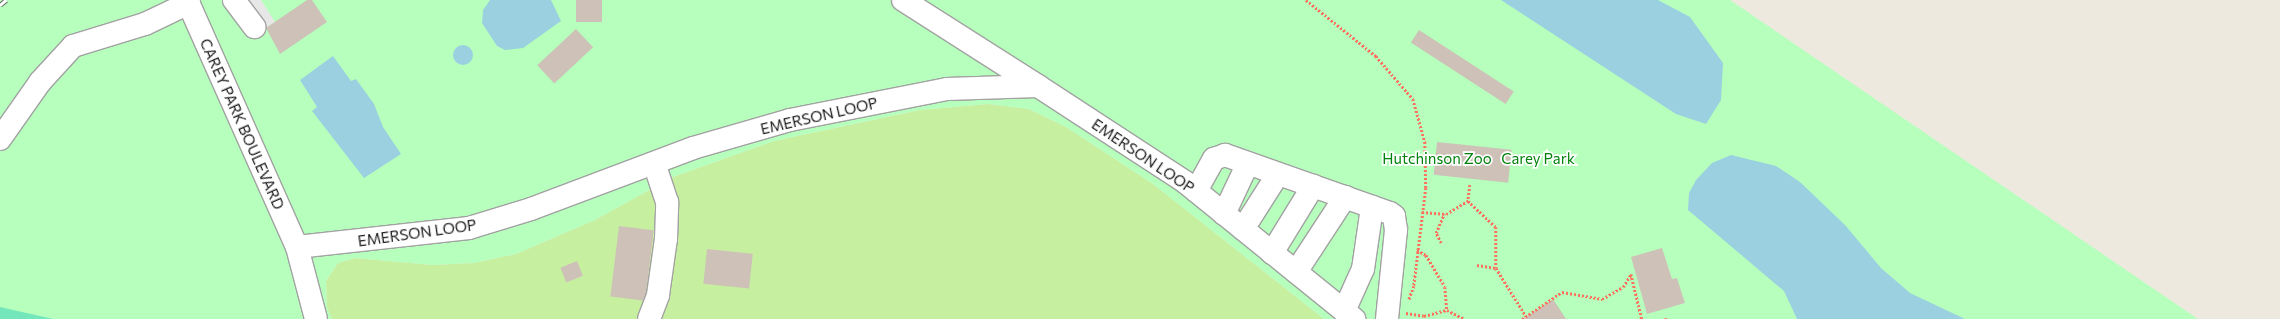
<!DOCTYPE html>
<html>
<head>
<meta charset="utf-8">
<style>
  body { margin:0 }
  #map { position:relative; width:2280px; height:319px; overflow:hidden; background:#eee9df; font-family:Commissioner,sans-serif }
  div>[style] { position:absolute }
  .grass>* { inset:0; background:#c6ef9f }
  .park>* { inset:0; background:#b6ffbc }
  .pitch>* { inset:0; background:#74e6bb }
  .parking>* { inset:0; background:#e7e7e7 }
  .water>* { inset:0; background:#9bd0e1 }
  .round { border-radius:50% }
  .building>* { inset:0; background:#cec2b8; transform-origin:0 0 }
  .path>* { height:2.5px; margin-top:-1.25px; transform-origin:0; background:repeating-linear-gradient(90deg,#ff715f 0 2px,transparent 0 4px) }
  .roads { filter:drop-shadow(1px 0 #a2a2a2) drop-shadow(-1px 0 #a2a2a2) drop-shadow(0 1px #a2a2a2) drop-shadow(0 -1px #a2a2a2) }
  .minor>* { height:22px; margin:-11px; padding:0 11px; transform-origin:11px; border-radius:11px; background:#fff }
  .rail>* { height:4.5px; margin-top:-2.25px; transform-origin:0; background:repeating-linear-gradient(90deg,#fff 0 9px,#696969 0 18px); box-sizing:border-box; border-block:1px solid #696969 }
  span { translate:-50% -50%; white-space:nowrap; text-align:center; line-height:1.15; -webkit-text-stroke:3.5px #fff; paint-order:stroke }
  .street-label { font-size:15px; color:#1b1b1b }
  .park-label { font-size:15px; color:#01820c }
</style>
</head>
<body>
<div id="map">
  <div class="grass">
    <i style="clip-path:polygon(988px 104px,1029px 109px,1066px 127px,1153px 184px,1324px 319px,332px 319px,327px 308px,326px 281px,338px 263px,355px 258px,433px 265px,474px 263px,516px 254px,595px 220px,673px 177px,774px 141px,920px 110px)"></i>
  </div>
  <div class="park">
    <i style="clip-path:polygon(0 0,1730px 0,2198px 319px,1324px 319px,1153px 184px,1066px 127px,1029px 109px,988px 104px,920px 110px,774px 141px,673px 177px,595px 220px,516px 254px,474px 263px,432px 265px,355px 258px,338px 263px,326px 281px,327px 307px,332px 319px,0 319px)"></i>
  </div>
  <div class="pitch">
    <i style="clip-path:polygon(0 307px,53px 319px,0 319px)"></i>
  </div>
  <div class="parking">
    <i style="clip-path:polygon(225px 0,261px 0,275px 22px,251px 38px)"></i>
  </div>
  <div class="water">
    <i style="clip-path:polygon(490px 0,551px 0,561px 21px,523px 48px,505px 50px,497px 46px,482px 23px,483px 10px)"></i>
    <i style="clip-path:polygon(1501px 0,1658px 0,1690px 17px,1723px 63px,1721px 100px,1706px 124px,1676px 114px)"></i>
    <i class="round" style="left:453px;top:45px;width:20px;height:20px"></i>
    <i style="clip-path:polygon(333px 56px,351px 81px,356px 79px,374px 104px,383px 127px,401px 154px,364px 178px,312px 111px,317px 107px,300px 80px)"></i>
    <i style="clip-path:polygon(1731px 155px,1776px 166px,1800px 182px,1845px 225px,1881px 268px,1910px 293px,1965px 319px,1797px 319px,1784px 291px,1688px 210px,1689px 193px,1696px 180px,1712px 163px)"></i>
  </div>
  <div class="building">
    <i style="clip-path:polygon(307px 0,312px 0,327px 22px,280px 54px,266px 28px)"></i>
    <i style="left:576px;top:0;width:26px;height:22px"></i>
    <i style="left:576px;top:29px;width:25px;height:53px;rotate:47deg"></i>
    <i style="left:1419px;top:30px;width:113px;height:15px;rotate:33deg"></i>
    <i style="left:1437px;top:142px;width:75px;height:33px;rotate:6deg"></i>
    <i style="left:619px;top:226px;width:35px;height:71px;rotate:7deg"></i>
    <i style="clip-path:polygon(1662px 248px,1672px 279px,1677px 278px,1685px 303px,1647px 314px,1631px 257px)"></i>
    <i style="left:707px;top:249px;width:46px;height:35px;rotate:6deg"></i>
    <i style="left:577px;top:261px;width:16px;height:18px;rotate:68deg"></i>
    <i style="clip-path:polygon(1553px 299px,1566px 319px,1523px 319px)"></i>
  </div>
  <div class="path">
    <i style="left:1306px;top:0;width:90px;rotate:38.7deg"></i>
    <i style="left:1376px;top:56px;width:57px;rotate:49.3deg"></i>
    <i style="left:1413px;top:99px;width:45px;rotate:74.4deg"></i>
    <i style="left:1425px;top:142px;width:46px;rotate:88.8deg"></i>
    <i style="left:1426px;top:188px;width:99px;rotate:97deg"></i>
    <i style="left:1414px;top:286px;width:15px;rotate:110deg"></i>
    <i style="left:1470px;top:185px;width:16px;rotate:97deg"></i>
    <i style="left:1468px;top:201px;width:38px;rotate:43deg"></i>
    <i style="left:1496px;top:227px;width:41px;rotate:90deg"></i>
    <i style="left:1422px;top:212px;width:24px;rotate:5deg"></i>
    <i style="left:1446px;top:214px;width:26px;rotate:-31deg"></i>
    <i style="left:1441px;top:243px;width:11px;rotate:-117deg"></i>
    <i style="left:1436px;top:233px;width:21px;rotate:-67deg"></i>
    <i style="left:1417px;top:250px;width:10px;rotate:29deg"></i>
    <i style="left:1426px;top:255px;width:37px;rotate:59deg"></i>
    <i style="left:1445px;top:287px;width:23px;rotate:85deg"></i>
    <i style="left:1477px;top:265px;width:19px;rotate:9deg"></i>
    <i style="left:1496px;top:268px;width:57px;rotate:58deg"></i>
    <i style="left:1406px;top:313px;width:18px;rotate:9deg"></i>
    <i style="left:1424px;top:316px;width:24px;rotate:-15deg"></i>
    <i style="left:1447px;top:310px;width:20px;rotate:27deg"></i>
    <i style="left:1666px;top:318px;width:1px;rotate:90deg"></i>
    <i style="left:1522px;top:319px;width:48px;rotate:-34deg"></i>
    <i style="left:1562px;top:292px;width:41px;rotate:9.9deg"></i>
    <i style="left:1602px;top:299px;width:24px;rotate:-30deg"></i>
    <i style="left:1623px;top:287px;width:15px;rotate:-58deg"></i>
    <i style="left:1631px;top:274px;width:46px;rotate:76.3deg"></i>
  </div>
  <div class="roads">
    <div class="minor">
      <i style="left:187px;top:0;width:270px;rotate:66deg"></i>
      <i style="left:297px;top:247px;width:74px;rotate:75.2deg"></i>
      <i style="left:234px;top:0;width:34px;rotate:53deg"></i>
      <i style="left:903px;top:0;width:160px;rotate:32.5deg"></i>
      <i style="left:0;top:139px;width:70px;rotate:-54.9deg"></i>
      <i style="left:40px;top:82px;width:49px;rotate:-47.5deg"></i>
      <i style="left:73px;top:46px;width:75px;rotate:-17deg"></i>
      <i style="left:145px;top:24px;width:49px;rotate:-25.5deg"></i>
      <i style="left:1196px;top:191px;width:37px;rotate:-61deg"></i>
      <i style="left:1214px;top:159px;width:12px;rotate:-20deg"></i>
      <i style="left:1225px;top:155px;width:175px;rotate:19.4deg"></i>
      <i style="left:1390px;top:213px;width:5px;rotate:37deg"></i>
      <i style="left:1394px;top:216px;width:14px;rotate:82deg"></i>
      <i style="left:1396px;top:230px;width:89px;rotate:95.8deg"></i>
      <i style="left:1224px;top:214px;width:56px;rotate:-64.8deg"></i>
      <i style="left:1243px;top:229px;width:65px;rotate:-57.5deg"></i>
      <i style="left:297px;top:247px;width:173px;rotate:-6.3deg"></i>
      <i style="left:469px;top:228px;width:65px;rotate:-17deg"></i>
      <i style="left:531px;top:209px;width:173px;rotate:-20.6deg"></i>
      <i style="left:693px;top:148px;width:101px;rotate:-16.1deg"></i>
      <i style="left:790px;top:120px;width:160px;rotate:-11.2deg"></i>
      <i style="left:947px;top:89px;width:91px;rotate:-1.9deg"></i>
      <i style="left:1038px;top:86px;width:176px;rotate:33.1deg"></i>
      <i style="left:1185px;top:182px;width:218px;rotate:39deg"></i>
      <i style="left:1272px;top:253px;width:79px;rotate:-58.5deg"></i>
      <i style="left:1296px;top:272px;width:90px;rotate:-56.8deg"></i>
      <i style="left:1344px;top:311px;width:46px;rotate:-65.7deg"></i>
      <i style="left:1363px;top:269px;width:63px;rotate:-81.7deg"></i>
      <i style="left:649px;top:319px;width:26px;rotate:-69deg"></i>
      <i style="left:658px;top:295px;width:57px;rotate:-81.9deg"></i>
      <i style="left:666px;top:239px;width:37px;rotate:-88deg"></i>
      <i style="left:667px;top:202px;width:41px;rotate:-108.4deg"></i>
    </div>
  </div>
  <div class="rail">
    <i style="left:0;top:5px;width:8px;rotate:-40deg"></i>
  </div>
  <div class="street-label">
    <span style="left:819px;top:116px;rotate:-13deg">EMERSON LOOP</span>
    <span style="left:242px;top:124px;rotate:66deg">CAREY PARK BOULEVARD</span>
    <span style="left:1143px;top:156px;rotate:34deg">EMERSON LOOP</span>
    <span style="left:417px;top:233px;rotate:-8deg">EMERSON LOOP</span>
  </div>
  <div class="park-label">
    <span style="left:1437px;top:159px">Hutchinson Zoo</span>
    <span style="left:1538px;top:159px">Carey Park</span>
  </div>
</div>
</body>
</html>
